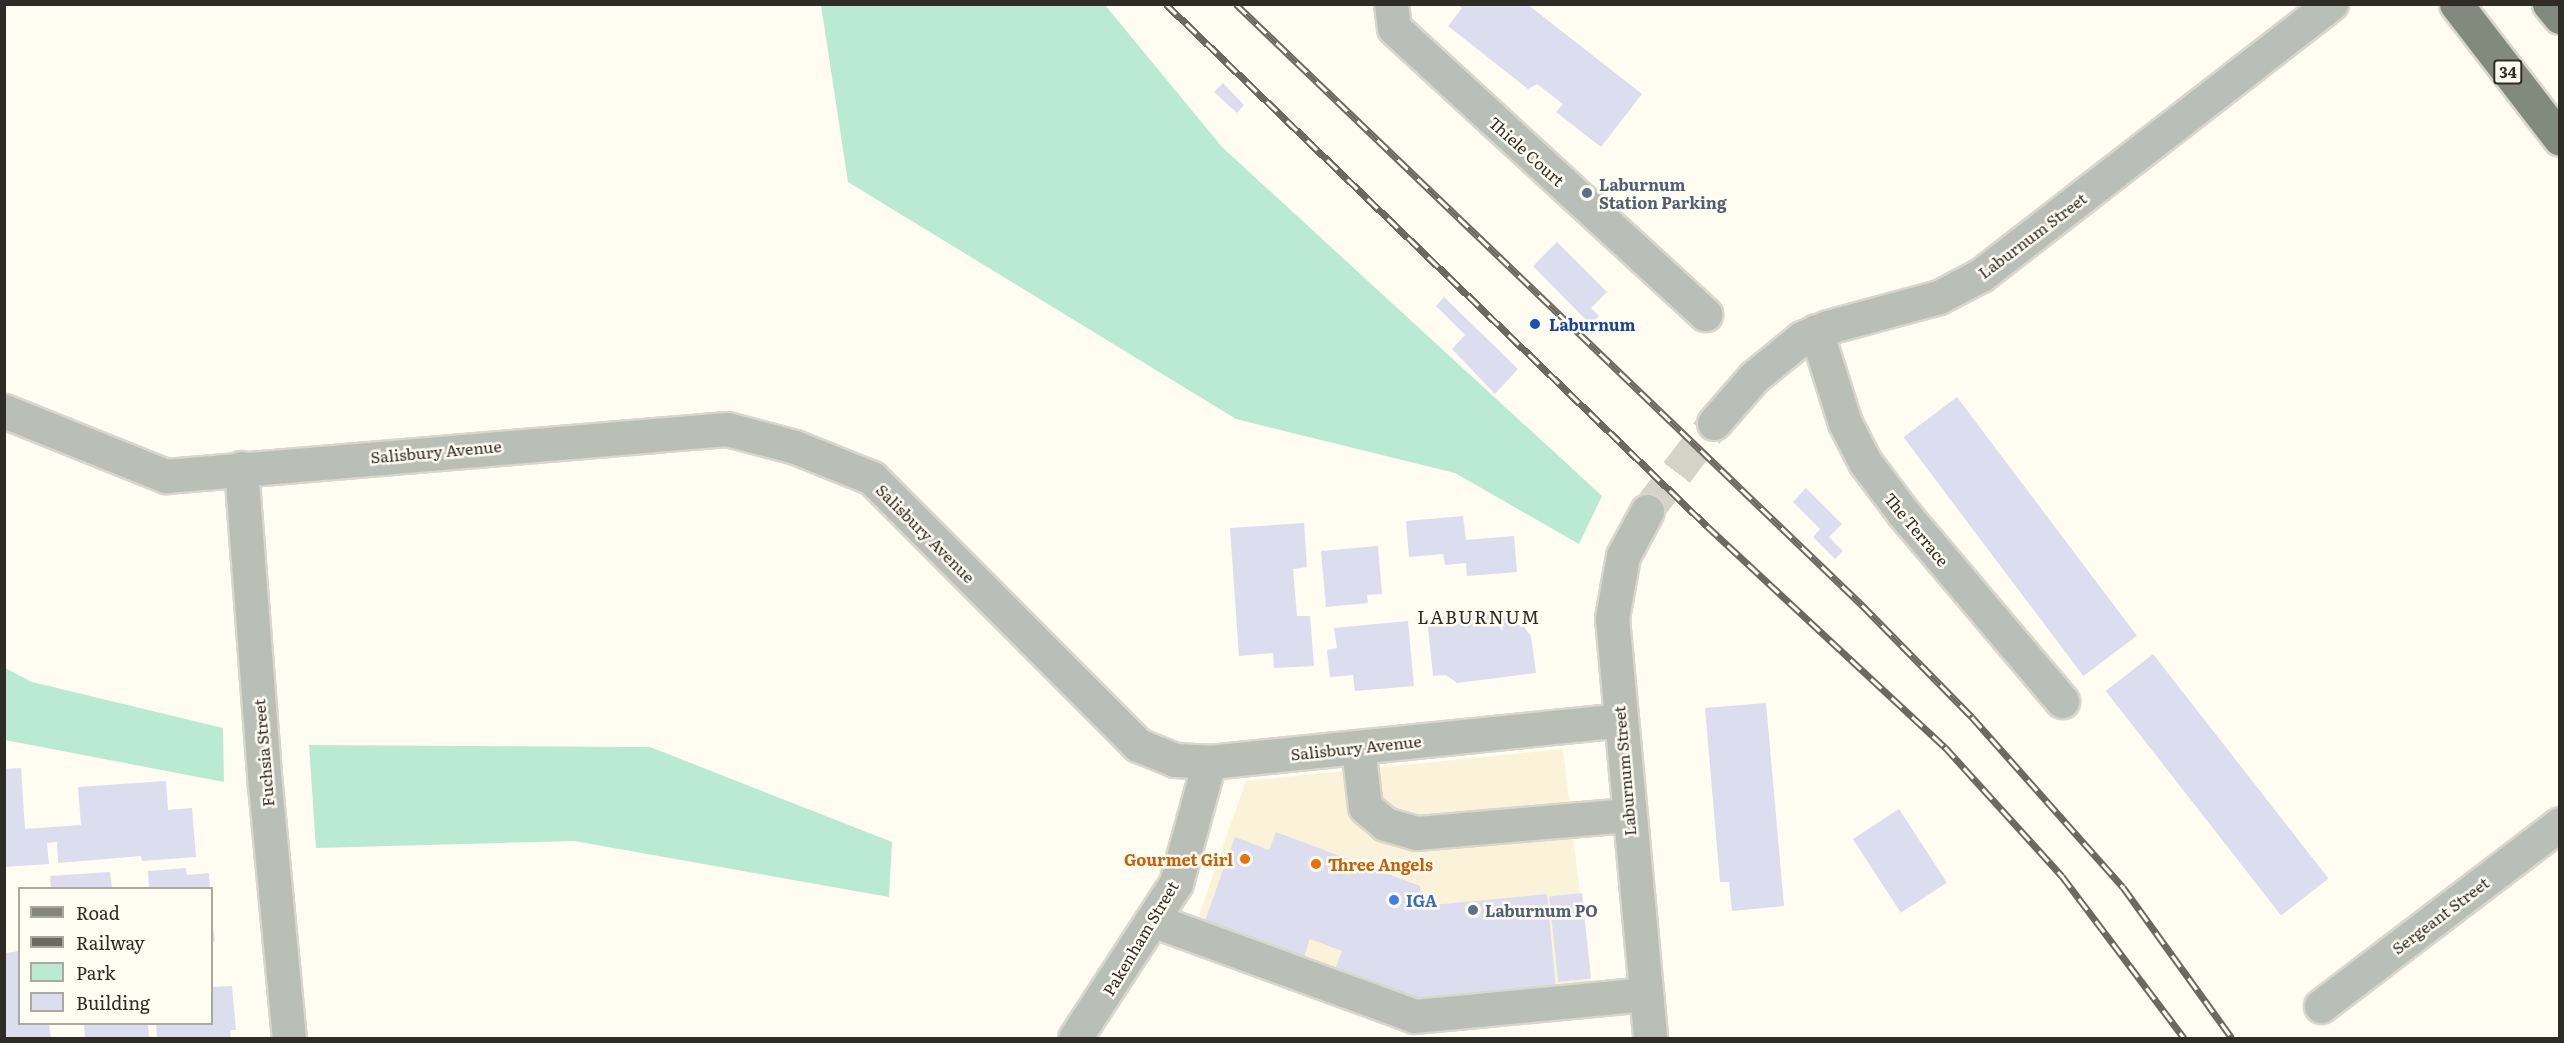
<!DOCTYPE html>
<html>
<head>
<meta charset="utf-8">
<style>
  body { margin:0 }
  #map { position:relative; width:2564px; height:1043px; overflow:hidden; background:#fffcf1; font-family:Literata,serif }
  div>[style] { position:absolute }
  .built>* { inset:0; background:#faf3d9 }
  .green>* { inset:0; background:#baebd2 }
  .building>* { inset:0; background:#dcddef; transform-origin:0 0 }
  .minor-tunnel>* { height:33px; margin-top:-16.5px; transform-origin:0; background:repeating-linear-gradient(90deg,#d5d2c8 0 33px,transparent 0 49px) }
  .roads { filter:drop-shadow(2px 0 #d9d7cc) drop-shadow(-2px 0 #d9d7cc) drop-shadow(0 2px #d9d7cc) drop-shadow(0 -2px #d9d7cc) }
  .minor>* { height:33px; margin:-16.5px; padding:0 16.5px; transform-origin:16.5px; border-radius:16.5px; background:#b9beb6 }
  .major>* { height:33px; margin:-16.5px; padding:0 16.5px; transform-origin:16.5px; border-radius:16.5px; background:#828a7d }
  .rail>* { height:7px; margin-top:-3.5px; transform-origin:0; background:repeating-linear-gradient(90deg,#fffcf1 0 14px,#6b6961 0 28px); box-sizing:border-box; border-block:2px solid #6b6961 }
  .dots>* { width:16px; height:16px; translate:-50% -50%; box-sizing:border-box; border:3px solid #fffcf1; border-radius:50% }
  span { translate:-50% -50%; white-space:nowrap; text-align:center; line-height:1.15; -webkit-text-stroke:5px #fffcf1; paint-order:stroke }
  .shield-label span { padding:2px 4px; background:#fffcf1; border:2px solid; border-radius:4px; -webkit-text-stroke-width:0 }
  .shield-label { font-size:15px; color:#2e2c25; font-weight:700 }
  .street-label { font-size:16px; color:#2e2c25 }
  .service-label { font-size:16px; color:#4e5e75; font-weight:700 }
  .left { translate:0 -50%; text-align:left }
  .transit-label { font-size:16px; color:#164399; font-weight:700 }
  .food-label { font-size:16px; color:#c56008; font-weight:700 }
  .right { translate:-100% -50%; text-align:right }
  .shop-label { font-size:16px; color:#366cbe; font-weight:700 }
  .neighbourhood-label { font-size:18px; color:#2e2c25; letter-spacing:1.5px }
  .frame { position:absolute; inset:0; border:6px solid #2e2c25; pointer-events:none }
  .legend { position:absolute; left:18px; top:887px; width:195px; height:138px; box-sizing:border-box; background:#fffcf1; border:2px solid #aba99f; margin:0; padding:8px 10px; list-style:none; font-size:18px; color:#2e2c25 }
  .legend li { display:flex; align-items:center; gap:12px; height:30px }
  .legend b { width:30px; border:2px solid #aba99f }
</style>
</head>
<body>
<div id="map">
  <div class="built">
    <i style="clip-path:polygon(1563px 749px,1593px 1006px,1414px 1024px,1189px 944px,1246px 781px)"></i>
  </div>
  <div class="green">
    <i style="clip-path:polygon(821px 5px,1105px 5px,1222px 147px,1602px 496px,1579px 544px,1455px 473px,1236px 419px,848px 182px)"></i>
    <i style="clip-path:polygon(5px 668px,32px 682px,223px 728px,224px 782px,5px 740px)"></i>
    <i style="clip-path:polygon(309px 745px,650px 747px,892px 842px,889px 897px,574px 841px,316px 848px)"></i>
  </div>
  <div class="building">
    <i style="clip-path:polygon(1457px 4px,1527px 4px,1642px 94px,1601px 147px,1556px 112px,1563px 104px,1537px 84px,1528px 89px,1448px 26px,1462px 8px)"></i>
    <i style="clip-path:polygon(1223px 83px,1244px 105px,1237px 113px,1214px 92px)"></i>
    <i style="clip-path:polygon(1557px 242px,1607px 292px,1591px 308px,1599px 316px,1590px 324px,1533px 266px)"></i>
    <i style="clip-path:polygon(1444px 297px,1518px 369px,1495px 394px,1452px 349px,1465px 335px,1436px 306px)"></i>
    <i style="left:1957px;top:397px;width:299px;height:67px;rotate:53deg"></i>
    <i style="clip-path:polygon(1806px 488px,1842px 524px,1829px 537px,1843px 551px,1835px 559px,1813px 537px,1820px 529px,1793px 502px)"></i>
    <i style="clip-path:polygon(1463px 516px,1466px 540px,1514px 536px,1517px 572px,1467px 576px,1466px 563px,1445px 565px,1443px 554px,1409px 557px,1406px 521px)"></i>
    <i style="clip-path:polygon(1304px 523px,1307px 567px,1293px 569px,1297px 616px,1310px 616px,1314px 666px,1274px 668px,1273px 653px,1239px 656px,1230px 528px)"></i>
    <i style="clip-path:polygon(1378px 546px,1382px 594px,1367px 595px,1368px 603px,1326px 607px,1321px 551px)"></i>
    <i style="clip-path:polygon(1504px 611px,1505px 620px,1524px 627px,1531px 636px,1536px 673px,1457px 683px,1446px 675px,1433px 676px,1427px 618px)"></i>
    <i style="clip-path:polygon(1408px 621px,1414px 686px,1355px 691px,1353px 675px,1330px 677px,1327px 650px,1337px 648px,1334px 628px)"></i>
    <i style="left:2153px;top:654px;width:285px;height:60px;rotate:52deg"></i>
    <i style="clip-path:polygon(1766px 703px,1784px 906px,1732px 911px,1729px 882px,1720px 882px,1705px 708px)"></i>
    <i style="clip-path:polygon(21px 768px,25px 829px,81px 825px,78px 787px,166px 781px,168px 810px,192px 808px,196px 857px,142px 861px,141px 856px,58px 863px,57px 842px,47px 843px,49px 864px,4px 867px,4px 769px)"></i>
    <i style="left:1899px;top:809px;width:88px;height:55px;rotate:57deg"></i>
    <i style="clip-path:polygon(1276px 832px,1420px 886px,1423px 906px,1547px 894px,1556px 990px,1410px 1003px,1333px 974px,1342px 951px,1310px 939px,1302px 963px,1203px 926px,1235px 837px,1269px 850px)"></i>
    <i style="clip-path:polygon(186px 868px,187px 875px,209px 873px,210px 888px,149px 888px,148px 871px)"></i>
    <i style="clip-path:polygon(110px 872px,112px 888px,51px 888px,50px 876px)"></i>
    <i style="left:1582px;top:893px;width:86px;height:33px;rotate:84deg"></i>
    <i style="clip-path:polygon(212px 920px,215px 941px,212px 942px)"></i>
    <i style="clip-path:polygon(20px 951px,20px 1024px,49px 1024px,51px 1038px,5px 1038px,5px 953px)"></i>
    <i style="clip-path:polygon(232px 986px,236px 1030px,230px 1030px,231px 1038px,157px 1038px,156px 1024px,212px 1024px,212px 987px)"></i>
    <i style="clip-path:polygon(84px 1024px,148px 1024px,149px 1036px,154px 1038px,85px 1038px)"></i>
  </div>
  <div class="minor-tunnel">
    <i style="left:1647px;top:511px;width:111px;rotate:-52.7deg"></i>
  </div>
  <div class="roads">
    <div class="minor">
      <i style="left:1391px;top:4px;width:24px;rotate:83deg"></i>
      <i style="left:1394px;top:28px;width:423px;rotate:42.6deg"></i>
      <i style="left:1816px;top:331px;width:96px;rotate:72.5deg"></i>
      <i style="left:1845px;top:423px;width:44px;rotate:62.9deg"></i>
      <i style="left:1865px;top:462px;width:65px;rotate:53.1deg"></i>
      <i style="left:1904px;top:514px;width:245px;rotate:49.8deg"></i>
      <i style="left:4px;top:411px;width:175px;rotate:21.9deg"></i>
      <i style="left:166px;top:476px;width:563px;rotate:-4.79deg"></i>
      <i style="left:727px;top:429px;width:70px;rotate:14.8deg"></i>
      <i style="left:795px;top:447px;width:83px;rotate:21.9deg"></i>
      <i style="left:872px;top:478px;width:377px;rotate:45.1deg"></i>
      <i style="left:1138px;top:745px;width:40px;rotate:22deg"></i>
      <i style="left:1175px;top:760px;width:34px;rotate:3deg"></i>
      <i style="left:1209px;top:762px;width:413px;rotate:-5.8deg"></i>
      <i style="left:1714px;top:423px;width:61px;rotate:-49deg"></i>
      <i style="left:1754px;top:377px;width:62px;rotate:-39.1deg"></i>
      <i style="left:1802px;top:338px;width:28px;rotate:-23deg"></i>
      <i style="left:1828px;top:327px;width:115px;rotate:-15.1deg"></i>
      <i style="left:1939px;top:297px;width:47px;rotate:-27.6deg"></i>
      <i style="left:1981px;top:275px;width:443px;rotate:-37.8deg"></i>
      <i style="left:241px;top:468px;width:318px;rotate:85.7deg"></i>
      <i style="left:265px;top:785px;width:254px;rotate:84.6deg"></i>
      <i style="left:1647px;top:511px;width:51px;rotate:118.1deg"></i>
      <i style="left:1623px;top:556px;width:63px;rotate:100.1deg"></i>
      <i style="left:1612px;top:618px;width:422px;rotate:84.8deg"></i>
      <i style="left:1358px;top:747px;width:60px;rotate:83.3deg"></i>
      <i style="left:1365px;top:807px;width:26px;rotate:40deg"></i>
      <i style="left:1385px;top:824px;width:33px;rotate:16deg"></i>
      <i style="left:1417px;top:833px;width:212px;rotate:-4.9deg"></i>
      <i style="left:1155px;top:921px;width:276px;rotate:20.1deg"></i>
      <i style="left:1414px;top:1016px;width:233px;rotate:-5.4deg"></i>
      <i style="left:2321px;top:1006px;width:300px;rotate:-37.3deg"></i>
      <i style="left:1075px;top:1038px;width:185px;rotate:-56.9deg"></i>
      <i style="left:1176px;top:883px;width:125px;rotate:-74.7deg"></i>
    </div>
    <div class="major">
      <i style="left:2456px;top:4px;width:170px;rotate:52.4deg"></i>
      <i style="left:2549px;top:4px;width:17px;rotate:50deg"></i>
    </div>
  </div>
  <div class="rail">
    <i style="left:1166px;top:4px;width:752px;rotate:43.98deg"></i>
    <i style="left:1707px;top:526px;width:325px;rotate:42.9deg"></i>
    <i style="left:1945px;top:747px;width:174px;rotate:47.8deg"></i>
    <i style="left:2062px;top:876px;width:203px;rotate:53deg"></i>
    <i style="left:1236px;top:4px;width:868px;rotate:43.83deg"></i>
    <i style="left:1862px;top:605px;width:157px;rotate:45.5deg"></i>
    <i style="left:1972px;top:717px;width:227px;rotate:48.4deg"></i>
    <i style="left:2123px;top:887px;width:186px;rotate:54.2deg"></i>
  </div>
  <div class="dots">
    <i style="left:1587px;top:193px;background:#5c6f8a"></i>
    <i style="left:1535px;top:324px;background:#1a4fb4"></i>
    <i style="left:1245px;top:859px;background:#e8710a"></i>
    <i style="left:1316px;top:864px;background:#e8710a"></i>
    <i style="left:1394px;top:900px;background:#3f7fe0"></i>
    <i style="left:1473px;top:910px;background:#5c6f8a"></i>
  </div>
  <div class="shield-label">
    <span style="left:2508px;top:72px">34</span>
  </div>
  <div class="street-label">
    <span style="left:1527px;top:151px;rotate:42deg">Thiele Court</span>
    <span style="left:2032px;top:235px;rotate:-37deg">Laburnum Street</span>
    <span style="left:436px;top:451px;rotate:-5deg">Salisbury Avenue</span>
    <span style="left:1917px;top:529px;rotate:50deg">The Terrace</span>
    <span style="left:926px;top:533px;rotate:45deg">Salisbury Avenue</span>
    <span style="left:1356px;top:747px;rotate:-6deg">Salisbury Avenue</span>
    <span style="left:263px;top:753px;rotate:-95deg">Fuchsia Street</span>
    <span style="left:1624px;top:771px;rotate:-95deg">Laburnum Street</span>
    <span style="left:2440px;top:915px;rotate:-37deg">Sergeant Street</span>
    <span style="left:1140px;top:938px;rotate:-59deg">Pakenham Street</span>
  </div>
  <div class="service-label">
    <span class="left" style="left:1599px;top:193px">Laburnum<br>Station Parking</span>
    <span class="left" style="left:1485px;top:910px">Laburnum PO</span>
  </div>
  <div class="transit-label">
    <span class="left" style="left:1549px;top:324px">Laburnum</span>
  </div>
  <div class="food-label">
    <span class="right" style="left:1233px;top:859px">Gourmet Girl</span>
    <span class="left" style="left:1328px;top:864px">Three Angels</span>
  </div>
  <div class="shop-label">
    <span class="left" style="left:1406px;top:900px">IGA</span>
  </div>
  <div class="neighbourhood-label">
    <span style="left:1479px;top:617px">LABURNUM</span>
  </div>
  <div class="frame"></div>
  <ul class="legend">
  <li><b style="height:8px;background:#828a7d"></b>Road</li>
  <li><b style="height:8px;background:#6b6961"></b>Railway</li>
  <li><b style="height:16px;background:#baebd2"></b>Park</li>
  <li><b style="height:16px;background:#dcddef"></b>Building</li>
  </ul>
</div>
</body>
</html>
